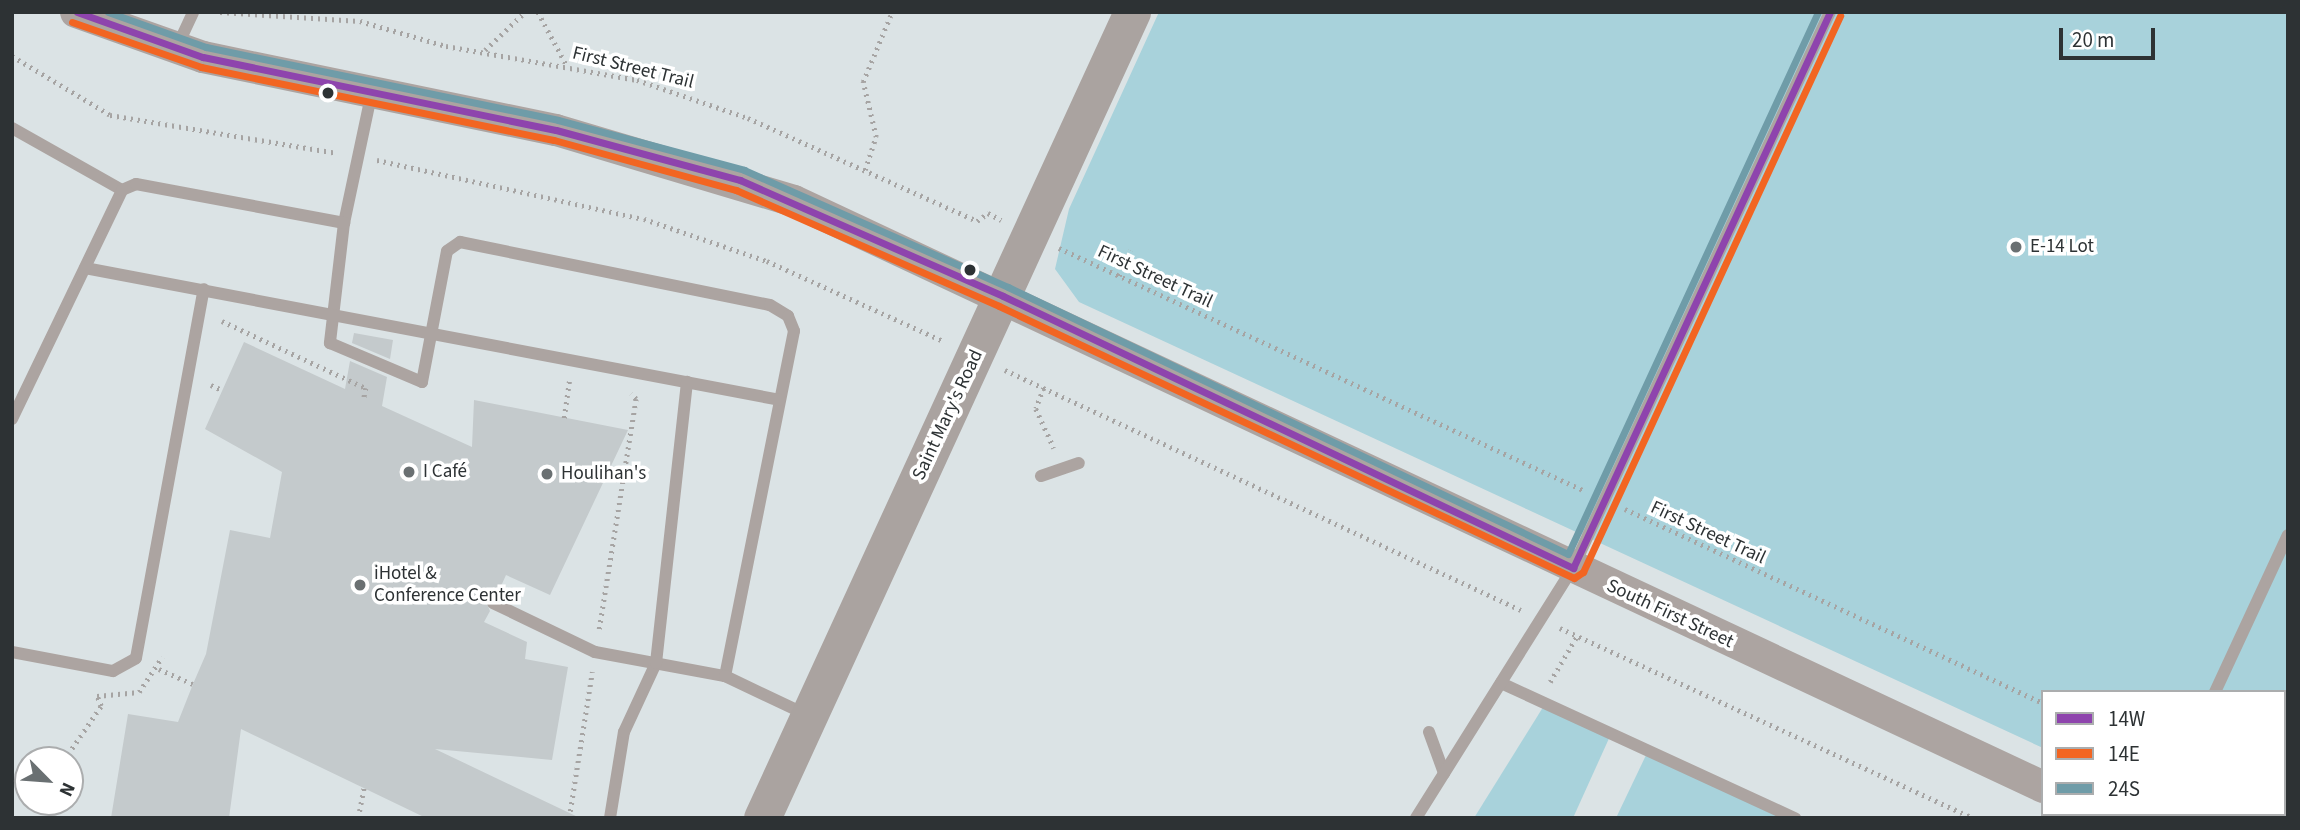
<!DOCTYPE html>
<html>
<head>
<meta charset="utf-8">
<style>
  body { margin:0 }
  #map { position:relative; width:2300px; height:830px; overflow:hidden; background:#dbe3e5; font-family:"Source Sans 3",sans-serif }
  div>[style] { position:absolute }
  .green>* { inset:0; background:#a8d2db }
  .building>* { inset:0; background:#c4cacc }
  .path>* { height:4.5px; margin-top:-2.25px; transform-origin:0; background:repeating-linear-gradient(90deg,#a6a4a3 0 2px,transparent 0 7px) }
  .service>* { height:12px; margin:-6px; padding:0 6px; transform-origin:6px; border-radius:6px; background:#aca4a1 }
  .tertiary>* { height:32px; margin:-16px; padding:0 16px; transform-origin:16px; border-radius:16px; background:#aca4a1 }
  .secondary>* { height:37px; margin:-18.5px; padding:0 18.5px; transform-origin:18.5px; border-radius:18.5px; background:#aaa3a0 }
  .bus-1>* { height:7px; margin:-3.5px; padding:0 3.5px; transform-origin:3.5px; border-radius:3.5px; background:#8e44ad }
  .bus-2>* { height:7px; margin:-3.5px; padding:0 3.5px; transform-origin:3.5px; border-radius:3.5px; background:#f26522 }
  .bus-3>* { height:7px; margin:-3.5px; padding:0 3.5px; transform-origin:3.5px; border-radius:3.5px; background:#6f9ca8 }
  .dots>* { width:19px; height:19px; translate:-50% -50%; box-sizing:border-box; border:4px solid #fff; border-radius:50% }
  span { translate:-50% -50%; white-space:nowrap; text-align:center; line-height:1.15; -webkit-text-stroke:7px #fff; paint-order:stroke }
  .street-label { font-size:19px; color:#2d3234 }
  .poi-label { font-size:19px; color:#2d3234 }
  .left { translate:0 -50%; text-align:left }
  .frame { position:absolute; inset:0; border:14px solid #2d3234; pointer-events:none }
  .legend { position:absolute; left:2041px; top:690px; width:245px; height:126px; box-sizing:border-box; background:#fff; border:2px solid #abadae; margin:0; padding:9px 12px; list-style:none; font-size:21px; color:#2d3234 }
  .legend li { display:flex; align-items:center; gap:14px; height:35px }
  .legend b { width:35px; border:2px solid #abadae }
  .north { position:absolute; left:14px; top:746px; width:70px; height:70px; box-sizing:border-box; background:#fff; border:2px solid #abadae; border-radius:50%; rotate:115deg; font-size:19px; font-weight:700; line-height:28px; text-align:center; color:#2d3234 }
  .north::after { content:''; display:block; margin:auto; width:24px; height:32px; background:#6a7072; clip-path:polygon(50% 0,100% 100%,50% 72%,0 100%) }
  .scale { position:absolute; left:2059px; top:28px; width:96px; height:32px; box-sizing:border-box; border:4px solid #2d3234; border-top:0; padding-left:9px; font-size:21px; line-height:24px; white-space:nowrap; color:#2d3234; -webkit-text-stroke:5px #fff; paint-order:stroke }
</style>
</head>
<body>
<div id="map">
  <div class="green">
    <i style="clip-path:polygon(1159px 12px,2288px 12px,2288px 818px,2186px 814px,2284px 814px,2284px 692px,2043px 692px,2043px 748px,1079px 302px,1055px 269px,1069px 209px)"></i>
    <i style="clip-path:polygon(1545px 704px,1611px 734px,1573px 818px,1474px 818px)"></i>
    <i style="clip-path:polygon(1648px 751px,1794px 818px,1616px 818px)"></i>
  </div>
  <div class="building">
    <i style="clip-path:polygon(354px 333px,393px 340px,390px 359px,352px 343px)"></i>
    <i style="clip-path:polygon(244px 342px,345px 389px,350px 361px,387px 377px,382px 406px,472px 447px,474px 400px,628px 430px,550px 595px,506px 575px,497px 595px,485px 600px,490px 611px,484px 622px,527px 642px,525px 659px,568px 667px,552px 760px,435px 749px,580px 818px,426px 818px,241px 729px,229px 818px,111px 818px,128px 714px,178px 722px,193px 684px,206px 654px,230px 530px,270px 538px,282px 472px,205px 429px)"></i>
  </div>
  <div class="path">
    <i style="left:220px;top:12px;width:140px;rotate:3.7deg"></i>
    <i style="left:360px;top:21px;width:90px;rotate:16.2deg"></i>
    <i style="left:446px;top:46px;width:194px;rotate:10.1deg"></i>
    <i style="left:637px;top:80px;width:117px;rotate:18.9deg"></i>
    <i style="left:748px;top:118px;width:251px;rotate:24.2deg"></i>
    <i style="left:977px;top:221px;width:14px;rotate:-36deg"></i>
    <i style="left:988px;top:213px;width:15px;rotate:28deg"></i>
    <i style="left:538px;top:12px;width:59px;rotate:61.7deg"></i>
    <i style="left:485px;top:50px;width:55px;rotate:-43.5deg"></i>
    <i style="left:12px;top:56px;width:114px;rotate:31deg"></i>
    <i style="left:110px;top:115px;width:230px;rotate:9.5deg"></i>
    <i style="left:377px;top:160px;width:273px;rotate:12.5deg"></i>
    <i style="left:644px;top:219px;width:130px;rotate:18.9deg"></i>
    <i style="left:767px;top:261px;width:193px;rotate:24.4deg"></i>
    <i style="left:865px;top:170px;width:35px;rotate:-72deg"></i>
    <i style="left:876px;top:137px;width:57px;rotate:-103.3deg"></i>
    <i style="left:863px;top:82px;width:76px;rotate:-67.5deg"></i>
    <i style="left:1059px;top:248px;width:579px;rotate:24.8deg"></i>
    <i style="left:1119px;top:276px;width:28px;rotate:-67deg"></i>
    <i style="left:222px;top:321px;width:159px;rotate:25deg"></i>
    <i style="left:366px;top:388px;width:10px;rotate:101deg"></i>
    <i style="left:1005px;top:370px;width:569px;rotate:24.94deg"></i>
    <i style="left:211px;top:385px;width:12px;rotate:24deg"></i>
    <i style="left:1044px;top:388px;width:22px;rotate:111deg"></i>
    <i style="left:1036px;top:409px;width:43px;rotate:65.2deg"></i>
    <i style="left:564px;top:418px;width:37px;rotate:-82deg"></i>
    <i style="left:1625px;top:509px;width:461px;rotate:24.9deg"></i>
    <i style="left:1560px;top:628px;width:455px;rotate:24.7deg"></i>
    <i style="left:599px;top:629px;width:233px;rotate:-80.9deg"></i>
    <i style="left:636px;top:399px;width:7px;rotate:-135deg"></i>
    <i style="left:159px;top:669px;width:37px;rotate:24deg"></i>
    <i style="left:1550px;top:682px;width:53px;rotate:-59.6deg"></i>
    <i style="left:64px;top:760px;width:65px;rotate:-55.6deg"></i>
    <i style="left:101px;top:706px;width:11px;rotate:-112deg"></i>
    <i style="left:97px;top:696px;width:42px;rotate:-5.4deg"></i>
    <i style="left:139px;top:692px;width:42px;rotate:-56.7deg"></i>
    <i style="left:2282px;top:814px;width:7px;rotate:27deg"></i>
    <i style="left:40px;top:818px;width:16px;rotate:-83deg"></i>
    <i style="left:358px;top:818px;width:31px;rotate:-79deg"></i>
    <i style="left:569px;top:818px;width:148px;rotate:-81deg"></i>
  </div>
  <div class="service">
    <i style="left:177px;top:47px;width:38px;rotate:-65deg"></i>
    <i style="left:371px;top:96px;width:130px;rotate:102deg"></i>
    <i style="left:344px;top:223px;width:121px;rotate:96.7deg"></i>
    <i style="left:330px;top:343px;width:100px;rotate:23deg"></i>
    <i style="left:422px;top:382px;width:133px;rotate:-79.2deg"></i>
    <i style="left:447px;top:251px;width:16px;rotate:-35deg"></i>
    <i style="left:460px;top:242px;width:316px;rotate:11.5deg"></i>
    <i style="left:770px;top:305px;width:21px;rotate:31deg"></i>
    <i style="left:788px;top:316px;width:16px;rotate:68deg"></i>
    <i style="left:794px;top:331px;width:352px;rotate:101.3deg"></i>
    <i style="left:12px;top:128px;width:126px;rotate:29.4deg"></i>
    <i style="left:85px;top:268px;width:707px;rotate:10.75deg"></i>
    <i style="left:12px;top:419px;width:254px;rotate:-64.3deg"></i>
    <i style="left:122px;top:190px;width:15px;rotate:-23deg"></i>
    <i style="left:136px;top:184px;width:212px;rotate:10.6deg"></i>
    <i style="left:1041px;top:476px;width:40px;rotate:-18.9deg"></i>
    <i style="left:493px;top:603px;width:113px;rotate:25.7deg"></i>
    <i style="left:595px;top:652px;width:132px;rotate:10.5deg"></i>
    <i style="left:725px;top:676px;width:89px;rotate:25.4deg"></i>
    <i style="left:12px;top:652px;width:103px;rotate:10.7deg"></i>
    <i style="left:113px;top:671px;width:26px;rotate:-29deg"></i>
    <i style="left:136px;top:658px;width:375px;rotate:-79.6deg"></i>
    <i style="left:1501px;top:683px;width:324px;rotate:24.7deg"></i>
    <i style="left:2215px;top:692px;width:173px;rotate:-65.1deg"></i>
    <i style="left:1429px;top:732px;width:44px;rotate:69.9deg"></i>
    <i style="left:610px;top:818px;width:87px;rotate:-80.8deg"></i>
    <i style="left:624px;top:732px;width:76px;rotate:-65.1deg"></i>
    <i style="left:656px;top:663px;width:283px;rotate:-83.7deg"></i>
    <i style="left:1416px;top:818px;width:295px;rotate:-57.9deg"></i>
    <i style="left:1573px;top:568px;width:613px;rotate:-65.19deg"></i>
    <i style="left:2157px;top:818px;width:4px;rotate:-63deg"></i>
  </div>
  <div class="tertiary">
    <i style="left:76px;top:12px;width:135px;rotate:19.5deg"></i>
    <i style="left:203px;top:57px;width:360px;rotate:11.7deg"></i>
    <i style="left:556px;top:130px;width:248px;rotate:16.6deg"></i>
    <i style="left:794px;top:201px;width:1380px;rotate:25.13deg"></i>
    <i style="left:2102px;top:814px;width:9px;rotate:27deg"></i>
  </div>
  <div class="secondary">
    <i style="left:762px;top:818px;width:887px;rotate:-65.34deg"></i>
  </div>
  <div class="bus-1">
    <i style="left:77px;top:12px;width:134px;rotate:19.7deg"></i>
    <i style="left:203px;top:57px;width:360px;rotate:11.7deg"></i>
    <i style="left:556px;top:130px;width:191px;rotate:15.2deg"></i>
    <i style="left:740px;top:180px;width:287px;rotate:23.8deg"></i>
    <i style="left:1003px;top:296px;width:632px;rotate:25.51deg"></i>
    <i style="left:1573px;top:568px;width:613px;rotate:-65.19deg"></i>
  </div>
  <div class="bus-2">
    <i style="left:72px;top:22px;width:137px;rotate:19.2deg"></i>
    <i style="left:201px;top:67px;width:360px;rotate:11.7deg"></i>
    <i style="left:554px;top:140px;width:189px;rotate:15.4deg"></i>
    <i style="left:736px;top:190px;width:287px;rotate:23.8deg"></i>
    <i style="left:999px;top:306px;width:636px;rotate:25.32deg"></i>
    <i style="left:1574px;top:578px;width:11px;rotate:-34deg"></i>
    <i style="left:1583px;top:572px;width:613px;rotate:-65.19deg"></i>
  </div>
  <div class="bus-3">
    <i style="left:108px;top:12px;width:104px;rotate:19.7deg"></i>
    <i style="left:206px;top:47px;width:359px;rotate:11.7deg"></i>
    <i style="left:558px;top:120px;width:193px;rotate:15deg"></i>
    <i style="left:744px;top:170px;width:289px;rotate:23.9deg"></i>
    <i style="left:1008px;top:287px;width:620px;rotate:25.49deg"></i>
    <i style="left:1568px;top:554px;width:597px;rotate:-65.24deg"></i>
  </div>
  <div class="dots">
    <i style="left:328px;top:93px;background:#2d3234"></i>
    <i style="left:2016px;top:247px;background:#6a7072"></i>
    <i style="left:970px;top:270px;background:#2d3234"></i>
    <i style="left:409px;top:472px;background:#6a7072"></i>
    <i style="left:547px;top:474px;background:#6a7072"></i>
    <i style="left:360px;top:585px;background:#6a7072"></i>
  </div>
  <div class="street-label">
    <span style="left:633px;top:68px;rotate:14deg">First Street Trail</span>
    <span style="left:1155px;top:277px;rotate:25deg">First Street Trail</span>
    <span style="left:948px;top:415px;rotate:-65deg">Saint Mary's Road</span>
    <span style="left:1708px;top:533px;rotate:25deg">First Street Trail</span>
    <span style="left:1670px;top:614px;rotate:25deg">South First Street</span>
  </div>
  <div class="poi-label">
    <span class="left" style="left:2030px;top:247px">E-14 Lot</span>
    <span class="left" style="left:423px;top:472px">I Café</span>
    <span class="left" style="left:561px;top:474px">Houlihan's</span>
    <span class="left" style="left:374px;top:585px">iHotel &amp;<br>Conference Center</span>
  </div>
  <div class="frame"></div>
  <ul class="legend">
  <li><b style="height:9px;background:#8e44ad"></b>14W</li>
  <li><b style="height:9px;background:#f26522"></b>14E</li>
  <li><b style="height:9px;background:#6f9ca8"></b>24S</li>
  </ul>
  <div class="north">N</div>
  <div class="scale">20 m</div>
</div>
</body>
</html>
